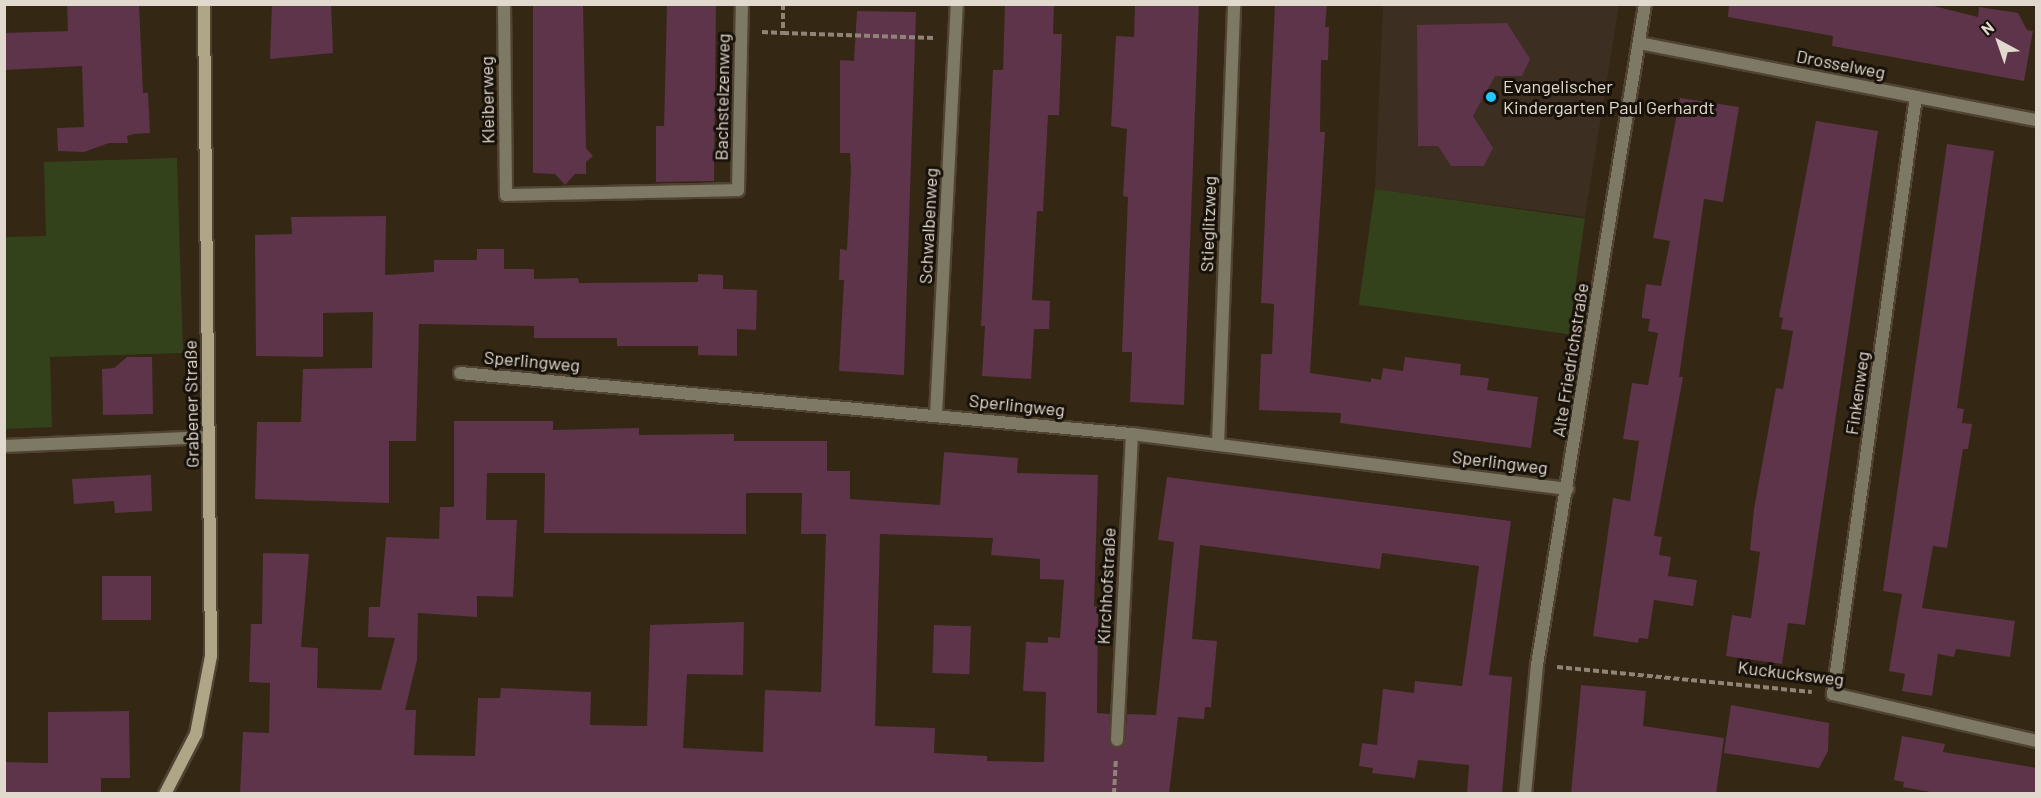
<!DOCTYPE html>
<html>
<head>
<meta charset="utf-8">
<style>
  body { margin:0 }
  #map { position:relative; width:2041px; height:798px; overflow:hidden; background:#342714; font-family:Barlow,sans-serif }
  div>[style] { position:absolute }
  .education>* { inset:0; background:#3c2e21 }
  .green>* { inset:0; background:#34421c; transform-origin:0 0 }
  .building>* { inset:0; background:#5d3449; transform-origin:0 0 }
  .path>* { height:4px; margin-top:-2px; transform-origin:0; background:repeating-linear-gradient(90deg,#8f8475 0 6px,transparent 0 9px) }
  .roads { filter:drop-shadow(2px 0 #504332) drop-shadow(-2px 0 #504332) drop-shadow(0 2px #504332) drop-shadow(0 -2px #504332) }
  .street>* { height:12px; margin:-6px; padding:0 6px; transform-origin:6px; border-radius:6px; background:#7e7965 }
  .secondary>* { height:12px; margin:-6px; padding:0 6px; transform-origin:6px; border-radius:6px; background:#aea686 }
  .dots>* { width:16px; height:16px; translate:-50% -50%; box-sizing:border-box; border:3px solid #171109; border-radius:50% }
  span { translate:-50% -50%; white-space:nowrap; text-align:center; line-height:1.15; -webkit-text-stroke:6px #171109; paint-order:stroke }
  .street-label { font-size:18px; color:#e2d9ce }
  .poi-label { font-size:18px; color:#e2d9ce }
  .left { translate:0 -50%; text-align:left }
  .frame { position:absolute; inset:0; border:6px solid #e2d9ce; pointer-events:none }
  .north { position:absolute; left:1969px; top:12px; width:60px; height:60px; -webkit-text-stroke:4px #171109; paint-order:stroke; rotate:320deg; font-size:16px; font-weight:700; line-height:24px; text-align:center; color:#e2d9ce }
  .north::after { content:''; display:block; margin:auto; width:21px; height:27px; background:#e2d9ce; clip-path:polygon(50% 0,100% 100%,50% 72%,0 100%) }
</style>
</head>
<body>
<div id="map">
  <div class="education">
    <i style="clip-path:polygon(1383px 5px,1619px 5px,1585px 217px,1375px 189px)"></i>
  </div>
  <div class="green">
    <i style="clip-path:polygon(177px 158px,183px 353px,50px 357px,52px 427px,5px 429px,5px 237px,46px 236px,44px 162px)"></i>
    <i style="left:1375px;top:189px;width:212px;height:117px;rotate:8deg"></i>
  </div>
  <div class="building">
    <i style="clip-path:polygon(67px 4px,139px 4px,143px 93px,148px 93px,150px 133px,134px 134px,127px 136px,128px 143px,109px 143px,84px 152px,58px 151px,57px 128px,84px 127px,82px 66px,4px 70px,4px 33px,68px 31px)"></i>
    <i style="clip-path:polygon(272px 4px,331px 4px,333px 53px,270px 59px)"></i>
    <i style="clip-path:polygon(533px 4px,583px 4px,586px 148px,593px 156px,586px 162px,586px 174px,575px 174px,565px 185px,555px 174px,533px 173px)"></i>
    <i style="clip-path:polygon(716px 4px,714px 181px,656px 182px,656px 126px,664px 126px,667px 6px)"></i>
    <i style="clip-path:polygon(1005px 4px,1054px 4px,1053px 34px,1062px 34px,1059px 115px,1048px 115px,1043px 211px,1037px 211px,1032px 300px,1050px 301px,1049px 329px,1034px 329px,1031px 379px,982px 376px,985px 326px,981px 326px,993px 70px,1003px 70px)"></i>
    <i style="clip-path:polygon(1135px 4px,1199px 4px,1184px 405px,1130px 402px,1132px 352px,1122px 352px,1128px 197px,1123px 196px,1127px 129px,1111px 126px,1116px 36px,1134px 37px)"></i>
    <i style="clip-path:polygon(1275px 4px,1327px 4px,1325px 27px,1329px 27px,1328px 60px,1321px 60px,1320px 132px,1325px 132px,1310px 373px,1371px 382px,1371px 378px,1381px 380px,1383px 368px,1403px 371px,1405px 357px,1461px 364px,1460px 375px,1489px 378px,1487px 390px,1538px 397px,1531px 448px,1340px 423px,1341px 413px,1259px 410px,1261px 354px,1272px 354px,1274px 304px,1261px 303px)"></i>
    <i style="clip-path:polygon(1729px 4px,1926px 4px,1978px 17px,1979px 7px,2018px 13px,2027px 30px,2033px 31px,2024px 81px,1832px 46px,1833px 36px,1728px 17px)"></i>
    <i style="clip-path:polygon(857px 11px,916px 12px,904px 375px,839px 371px,844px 280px,839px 280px,840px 249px,847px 250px,851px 169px,850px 153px,840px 153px,840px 60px,854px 61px)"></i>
    <i style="clip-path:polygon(1507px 23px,1530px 59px,1522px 76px,1495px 76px,1473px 116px,1493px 148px,1484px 166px,1451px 166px,1438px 146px,1418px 146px,1417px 25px)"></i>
    <i style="clip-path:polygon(1680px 98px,1739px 107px,1723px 202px,1704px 199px,1679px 377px,1683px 377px,1654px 536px,1662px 537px,1659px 555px,1671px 557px,1668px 576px,1697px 580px,1693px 606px,1654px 600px,1648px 639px,1639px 638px,1638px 643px,1593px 636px,1613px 498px,1630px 501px,1639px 441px,1623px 439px,1632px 383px,1648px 385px,1658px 333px,1648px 331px,1650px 319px,1642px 318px,1642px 313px,1646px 284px,1661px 286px,1670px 241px,1653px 238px)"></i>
    <i style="clip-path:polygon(1816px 121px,1878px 131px,1805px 625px,1788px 623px,1782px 664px,1726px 656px,1732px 615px,1751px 618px,1760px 552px,1750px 550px,1754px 509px,1776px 388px,1783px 389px,1793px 331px,1781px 329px,1783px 318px,1779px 317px)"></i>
    <i style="clip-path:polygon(1947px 144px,1994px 151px,1957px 408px,1964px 409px,1962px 423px,1972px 424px,1968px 449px,1963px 449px,1947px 548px,1933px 546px,1922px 608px,2015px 621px,2010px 657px,1956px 649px,1954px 657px,1938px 654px,1932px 696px,1902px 691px,1905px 674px,1889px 671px,1902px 594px,1883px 591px)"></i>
    <i style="clip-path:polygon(386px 216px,385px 275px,434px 272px,434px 260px,477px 260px,477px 249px,504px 249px,504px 269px,534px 269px,534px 279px,578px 278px,579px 283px,698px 282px,698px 274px,723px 275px,723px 289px,757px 290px,756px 330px,737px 329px,737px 356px,698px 355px,698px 346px,617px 346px,617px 338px,534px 338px,534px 326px,419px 324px,416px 441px,389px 441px,389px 503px,255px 499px,257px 422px,301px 422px,303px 369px,372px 368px,373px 312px,323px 313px,323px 357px,256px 356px,255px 235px,292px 234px,291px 217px)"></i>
    <i style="clip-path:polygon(127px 357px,152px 357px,153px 414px,103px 415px,102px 369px,114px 368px)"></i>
    <i style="clip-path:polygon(evenodd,454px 421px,553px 421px,553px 430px,639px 428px,639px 435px,734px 434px,734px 441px,827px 441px,827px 471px,850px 471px,850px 499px,940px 505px,944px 452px,1018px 458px,1017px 473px,1098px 475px,1094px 606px,1098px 607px,1097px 713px,1110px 714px,1109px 740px,1116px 748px,1125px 741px,1127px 714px,1156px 715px,1174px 542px,1158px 540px,1167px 477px,1511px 521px,1489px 675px,1512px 677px,1502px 794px,1467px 794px,1469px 765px,1418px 760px,1415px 778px,1372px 773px,1373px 768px,1359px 766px,1362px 743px,1377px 745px,1383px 689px,1414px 693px,1415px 681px,1462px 686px,1479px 566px,1382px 553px,1380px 569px,1200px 545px,1192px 639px,1217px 641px,1211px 707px,1205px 707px,1204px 719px,1178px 717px,1169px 794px,240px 794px,243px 732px,269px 733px,270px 683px,249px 682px,251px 624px,262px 624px,263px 553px,309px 554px,301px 647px,318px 648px,317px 688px,381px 690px,395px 638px,368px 637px,369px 607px,380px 607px,386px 537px,439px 539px,440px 507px,454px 507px,454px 421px,487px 473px,545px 473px,544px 533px,746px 534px,746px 493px,802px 493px,801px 534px,826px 534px,821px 692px,765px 690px,763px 752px,683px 748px,687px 674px,743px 675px,744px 622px,650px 625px,647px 726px,590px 725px,591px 692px,501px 688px,500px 698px,478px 698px,475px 756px,414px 755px,416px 710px,405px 710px,417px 660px,418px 613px,477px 617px,477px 596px,513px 597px,517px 520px,486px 520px,487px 473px,454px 421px,880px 534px,993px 538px,991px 555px,1040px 559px,1040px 579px,1064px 580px,1060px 638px,1048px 637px,1048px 643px,1026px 642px,1023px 691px,1046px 692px,1044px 762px,987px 761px,987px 756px,934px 753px,935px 728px,875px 726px,880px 534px)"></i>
    <i style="clip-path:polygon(151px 475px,152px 511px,115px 513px,114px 501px,74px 504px,72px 479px)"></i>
    <i style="left:151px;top:576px;width:44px;height:49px;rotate:90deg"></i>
    <i style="left:934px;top:625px;width:37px;height:48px;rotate:2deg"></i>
    <i style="clip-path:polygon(1581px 685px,1646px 691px,1643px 726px,1724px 738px,1716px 794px,1571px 794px)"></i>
    <i style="clip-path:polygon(1731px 705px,1829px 723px,1828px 751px,1819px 768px,1724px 753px)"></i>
    <i style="clip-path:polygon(129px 711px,130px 778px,101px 778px,101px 793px,4px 794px,4px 762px,48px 763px,48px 712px)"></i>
    <i style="clip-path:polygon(1902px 736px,1945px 744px,1943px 752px,2037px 768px,2037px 794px,1941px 794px,1903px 787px,1904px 782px,1894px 780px)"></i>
  </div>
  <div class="path">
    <i style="left:783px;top:4px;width:29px;rotate:90deg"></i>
    <i style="left:783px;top:33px;width:151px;rotate:1.9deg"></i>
    <i style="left:762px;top:32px;width:21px;rotate:3deg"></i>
    <i style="left:1557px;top:667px;width:256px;rotate:5.6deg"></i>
    <i style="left:1114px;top:794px;width:36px;rotate:-87deg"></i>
  </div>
  <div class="roads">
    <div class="street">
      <i style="left:504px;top:4px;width:191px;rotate:89.4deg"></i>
      <i style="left:506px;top:195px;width:232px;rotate:-1.2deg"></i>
      <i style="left:738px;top:190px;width:186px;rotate:-88.8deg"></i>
      <i style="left:1639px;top:43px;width:404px;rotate:11deg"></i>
      <i style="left:1916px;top:97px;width:603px;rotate:97.92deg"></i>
      <i style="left:1833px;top:694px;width:208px;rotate:13deg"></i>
      <i style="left:460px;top:373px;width:675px;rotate:5.19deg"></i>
      <i style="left:1132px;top:434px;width:439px;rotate:7.2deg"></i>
      <i style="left:936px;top:415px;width:412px;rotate:-87.1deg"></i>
      <i style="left:1218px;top:445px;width:441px;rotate:-87.9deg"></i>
      <i style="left:4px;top:446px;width:205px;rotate:-2.5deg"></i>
      <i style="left:1117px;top:740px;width:306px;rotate:-87.2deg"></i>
      <i style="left:1525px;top:794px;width:130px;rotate:-84.7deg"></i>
      <i style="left:1537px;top:665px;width:670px;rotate:-80.72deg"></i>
    </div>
    <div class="secondary">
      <i style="left:165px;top:794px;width:68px;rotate:-62.7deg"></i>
      <i style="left:196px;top:734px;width:79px;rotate:-79.1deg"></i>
      <i style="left:211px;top:656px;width:652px;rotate:-90.62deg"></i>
    </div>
  </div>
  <div class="dots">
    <i style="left:1491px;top:97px;background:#22c9fe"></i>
  </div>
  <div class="street-label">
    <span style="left:1841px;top:64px;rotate:11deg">Drosselweg</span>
    <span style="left:722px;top:97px;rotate:-89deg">Bachstelzenweg</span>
    <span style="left:487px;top:100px;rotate:-91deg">Kleiberweg</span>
    <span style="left:1208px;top:224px;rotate:-88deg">Stieglitzweg</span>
    <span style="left:928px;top:226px;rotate:-87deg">Schwalbenweg</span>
    <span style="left:1570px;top:360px;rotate:-81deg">Alte Friedrichstraße</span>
    <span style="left:532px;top:361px;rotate:5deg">Sperlingweg</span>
    <span style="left:1857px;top:393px;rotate:-82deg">Finkenweg</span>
    <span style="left:191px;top:404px;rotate:-91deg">Grabener Straße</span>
    <span style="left:1017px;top:405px;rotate:6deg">Sperlingweg</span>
    <span style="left:1500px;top:462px;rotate:7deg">Sperlingweg</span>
    <span style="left:1106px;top:586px;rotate:-87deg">Kirchhofstraße</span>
    <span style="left:1791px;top:673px;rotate:7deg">Kuckucksweg</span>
  </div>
  <div class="poi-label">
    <span class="left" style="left:1503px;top:97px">Evangelischer<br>Kindergarten Paul Gerhardt</span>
  </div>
  <div class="frame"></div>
  <div class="north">N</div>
</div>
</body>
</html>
